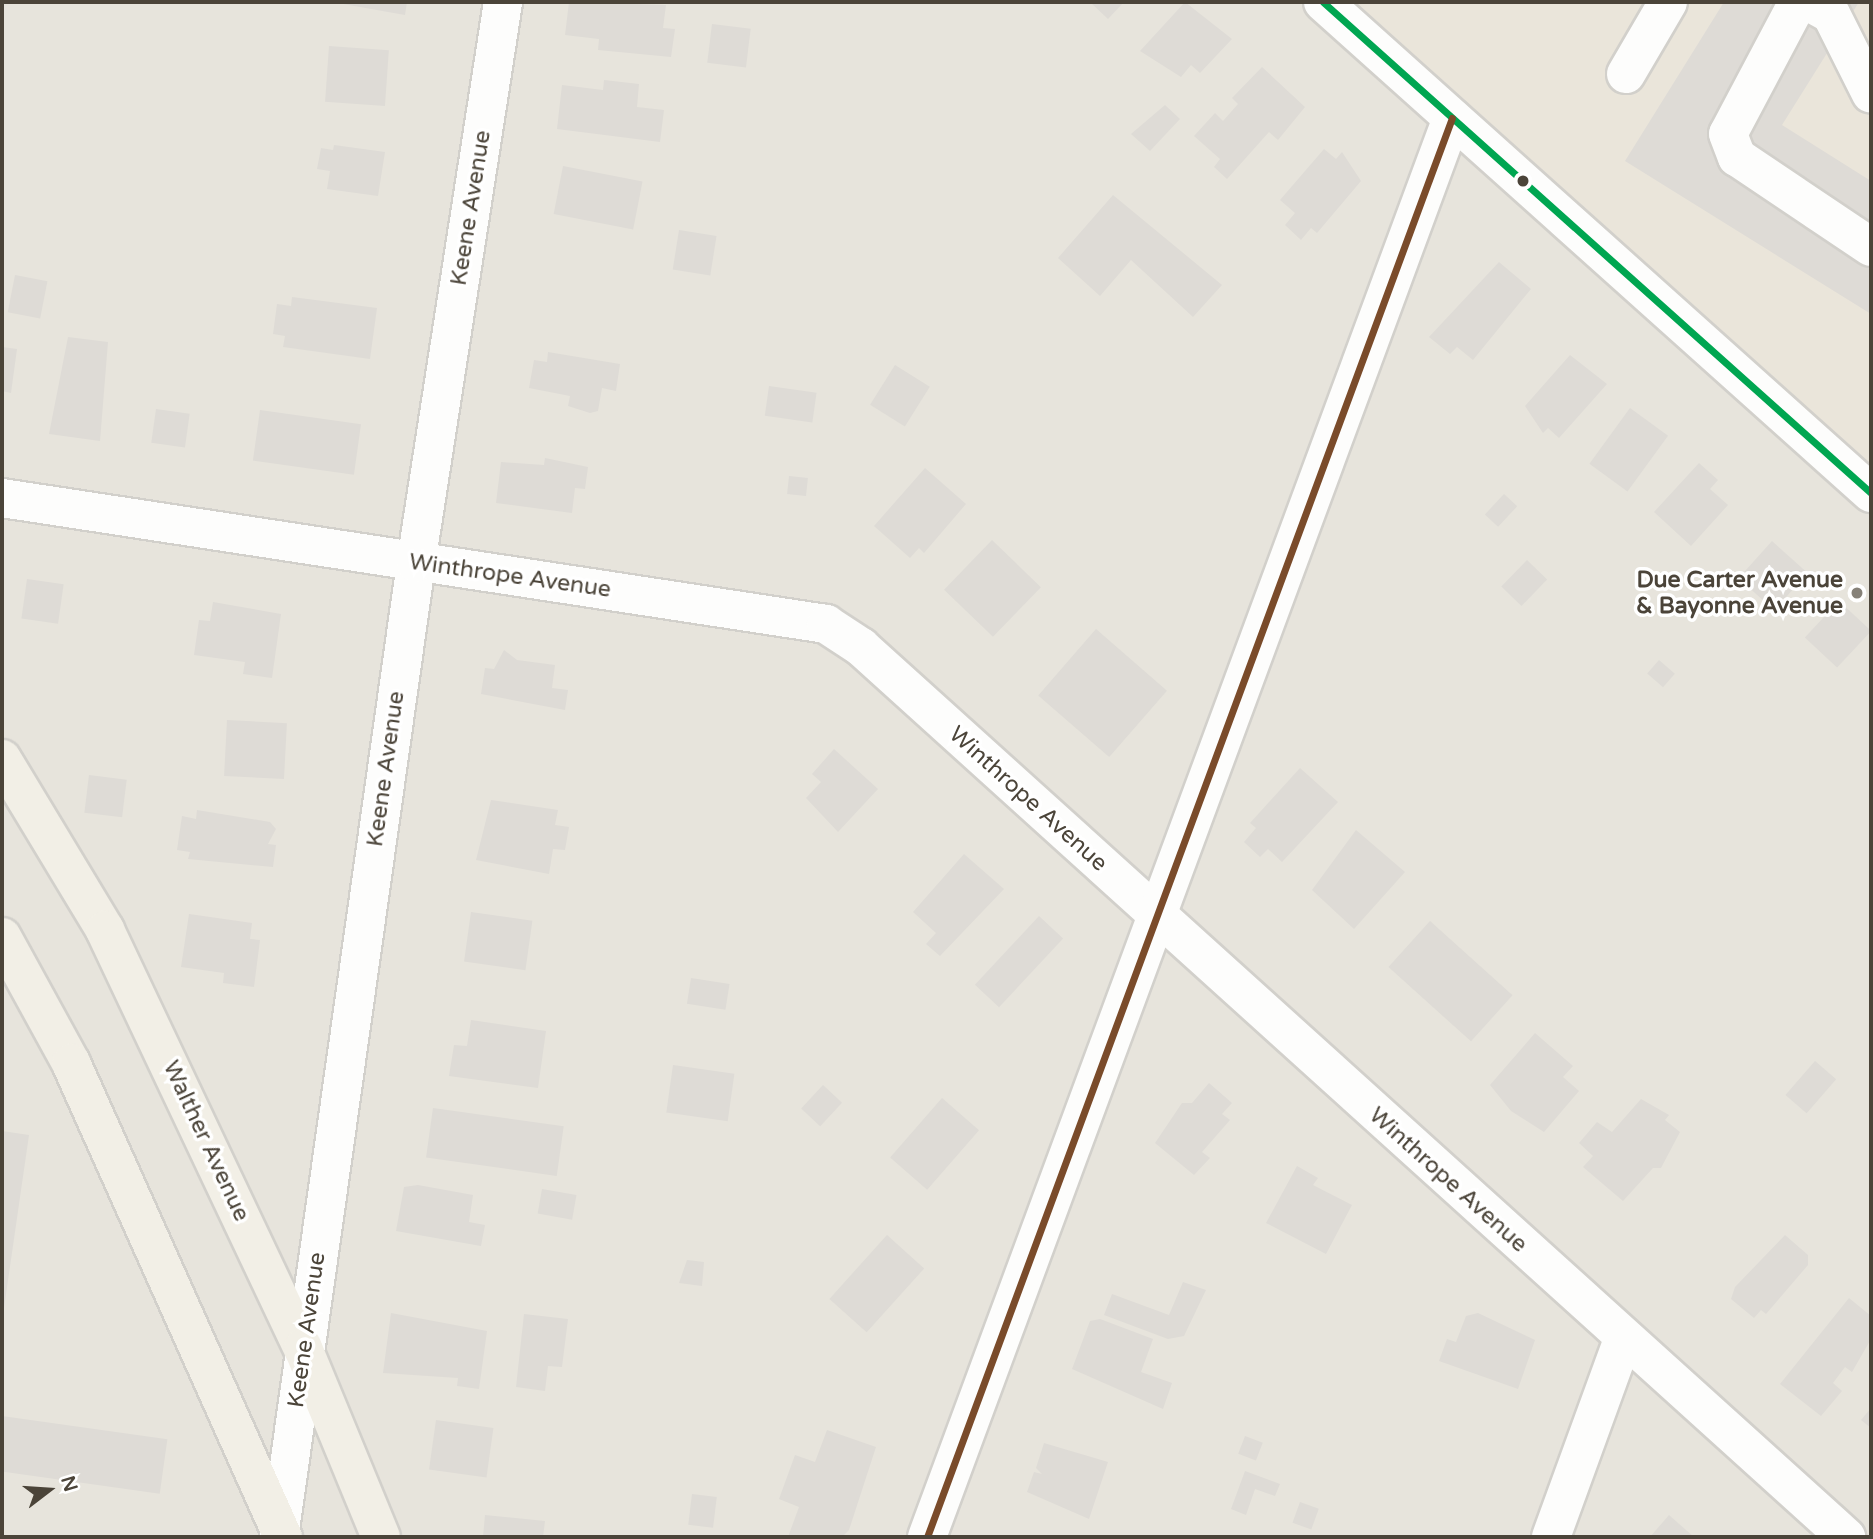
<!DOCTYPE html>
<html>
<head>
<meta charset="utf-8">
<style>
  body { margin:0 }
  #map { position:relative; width:1873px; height:1539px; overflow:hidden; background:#f4f2ee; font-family:"Varela Round",sans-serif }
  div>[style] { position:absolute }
  .residential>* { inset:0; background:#e7e4dc; transform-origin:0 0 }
  .education>* { inset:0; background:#eae5da }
  .building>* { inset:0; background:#dedbd6; transform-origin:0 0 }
  .roads { filter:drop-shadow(2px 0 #d2d0cb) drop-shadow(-2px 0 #d2d0cb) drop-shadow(0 2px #d2d0cb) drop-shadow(0 -2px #d2d0cb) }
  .minor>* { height:38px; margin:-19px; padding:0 19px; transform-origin:19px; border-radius:19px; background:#fdfdfc }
  .major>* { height:38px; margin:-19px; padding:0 19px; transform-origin:19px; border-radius:19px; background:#f2efe6 }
  .bus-1>* { height:7px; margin:-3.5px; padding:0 3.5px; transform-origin:3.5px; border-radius:3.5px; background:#00a651 }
  .bus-2>* { height:7px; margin:-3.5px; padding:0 3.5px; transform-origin:3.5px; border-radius:3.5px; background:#7a4b2a }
  .dots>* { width:19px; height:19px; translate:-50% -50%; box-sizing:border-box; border:4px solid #fff; border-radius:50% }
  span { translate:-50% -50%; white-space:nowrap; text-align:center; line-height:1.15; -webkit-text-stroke:7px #fff; paint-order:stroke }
  .street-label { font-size:23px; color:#4b4439 }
  .poi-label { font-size:23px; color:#4b4439; font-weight:700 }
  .right { translate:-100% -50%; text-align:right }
  .frame { position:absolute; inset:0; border:4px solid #4b4439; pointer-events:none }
  .north { position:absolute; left:14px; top:1455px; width:70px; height:70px; -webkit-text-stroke:5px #fff; paint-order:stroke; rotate:73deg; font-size:19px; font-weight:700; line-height:28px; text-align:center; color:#4b4439 }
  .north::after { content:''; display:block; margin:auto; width:24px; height:32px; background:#4b4439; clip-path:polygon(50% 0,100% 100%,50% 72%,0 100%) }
</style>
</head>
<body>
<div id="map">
  <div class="residential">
    <i style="left:2px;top:2px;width:1869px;height:1535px"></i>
  </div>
  <div class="education">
    <i style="clip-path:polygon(1323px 2px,1871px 2px,1871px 494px)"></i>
  </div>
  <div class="building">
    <i style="clip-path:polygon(332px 2px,407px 2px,405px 15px)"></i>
    <i style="clip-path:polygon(569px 2px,666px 5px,663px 28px,675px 29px,671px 57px,598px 50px,599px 39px,565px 35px)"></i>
    <i style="clip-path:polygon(1090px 2px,1124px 2px,1108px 19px)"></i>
    <i style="clip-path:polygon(1185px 2px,1232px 39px,1200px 73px,1191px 65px,1181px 77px,1140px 51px)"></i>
    <i style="clip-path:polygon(1724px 2px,1859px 2px,1782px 125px,1871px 181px,1871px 314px,1625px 161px)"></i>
    <i style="left:712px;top:24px;width:39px;height:39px;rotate:7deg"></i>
    <i style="left:329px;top:46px;width:60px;height:56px;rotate:4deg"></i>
    <i style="clip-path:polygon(1262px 67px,1305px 107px,1278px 140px,1269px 132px,1227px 179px,1214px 167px,1220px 159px,1194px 136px,1215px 113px,1223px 121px,1238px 104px,1232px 98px)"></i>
    <i style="clip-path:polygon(604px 80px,639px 84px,637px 107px,664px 110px,660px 142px,557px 129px,562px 85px,603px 90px)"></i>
    <i style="clip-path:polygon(1165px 105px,1180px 119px,1150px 151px,1131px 134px)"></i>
    <i style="clip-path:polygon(334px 145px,385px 152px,378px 196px,327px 189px,330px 171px,317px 169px,321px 148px,333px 150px)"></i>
    <i style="clip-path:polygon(1324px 149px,1336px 159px,1342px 152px,1361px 181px,1317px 233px,1311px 228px,1301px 240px,1285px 225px,1295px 213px,1280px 200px)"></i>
    <i style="left:563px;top:166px;width:81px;height:49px;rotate:11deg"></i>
    <i style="clip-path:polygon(1113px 195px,1222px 285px,1193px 317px,1131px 260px,1100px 296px,1058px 258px)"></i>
    <i style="left:679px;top:230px;width:38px;height:40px;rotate:9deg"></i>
    <i style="clip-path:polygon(1499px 262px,1531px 289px,1473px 360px,1457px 347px,1450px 354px,1429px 337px)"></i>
    <i style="left:15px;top:275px;width:33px;height:38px;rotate:11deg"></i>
    <i style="clip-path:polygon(292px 297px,377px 308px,370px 359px,283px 347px,285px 336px,273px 334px,277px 304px,291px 306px)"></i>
    <i style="clip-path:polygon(68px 337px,108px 342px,100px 441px,49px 434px)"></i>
    <i style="clip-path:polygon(2px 347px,17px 349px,11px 393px,2px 391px)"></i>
    <i style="clip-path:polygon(548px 352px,620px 364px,616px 391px,602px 388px,598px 411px,590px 413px,568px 406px,570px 396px,529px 388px,534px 360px,547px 362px)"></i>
    <i style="clip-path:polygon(1570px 355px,1607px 384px,1559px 438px,1548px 428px,1543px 433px,1525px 406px)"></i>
    <i style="left:895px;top:365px;width:41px;height:47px;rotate:32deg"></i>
    <i style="left:769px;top:386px;width:48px;height:30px;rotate:8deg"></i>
    <i style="left:1630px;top:408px;width:47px;height:69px;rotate:36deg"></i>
    <i style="left:156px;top:409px;width:34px;height:34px;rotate:8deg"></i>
    <i style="left:260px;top:410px;width:102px;height:51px;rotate:8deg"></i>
    <i style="clip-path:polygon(545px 458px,588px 467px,585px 489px,575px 488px,572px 513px,496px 503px,501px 462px,544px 465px)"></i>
    <i style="clip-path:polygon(1699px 463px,1718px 480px,1710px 489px,1728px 505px,1691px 546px,1654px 512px)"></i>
    <i style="clip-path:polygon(925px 468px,966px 504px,924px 553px,919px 548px,910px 558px,874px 526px)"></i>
    <i style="left:789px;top:476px;width:19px;height:18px;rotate:6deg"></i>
    <i style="left:1504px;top:494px;width:18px;height:28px;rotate:43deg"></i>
    <i style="left:992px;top:540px;width:68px;height:69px;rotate:44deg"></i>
    <i style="left:1772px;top:541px;width:48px;height:50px;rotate:42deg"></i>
    <i style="left:1527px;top:560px;width:28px;height:37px;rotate:44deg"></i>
    <i style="left:27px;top:579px;width:37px;height:40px;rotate:8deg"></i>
    <i style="left:1839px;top:601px;width:44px;height:50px;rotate:43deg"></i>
    <i style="clip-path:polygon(213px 602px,281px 614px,272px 678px,243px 674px,245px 662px,194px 655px,199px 620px,210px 621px)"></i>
    <i style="left:1096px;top:629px;width:94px;height:88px;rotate:41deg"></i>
    <i style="clip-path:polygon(504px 650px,517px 660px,555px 665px,552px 688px,568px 690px,565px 710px,481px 694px,485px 668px,494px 669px)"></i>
    <i style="left:1659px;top:660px;width:21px;height:18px;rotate:41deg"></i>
    <i style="left:227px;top:720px;width:60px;height:56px;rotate:3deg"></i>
    <i style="clip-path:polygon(834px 749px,878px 789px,838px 832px,806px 798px,821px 782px,812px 774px)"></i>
    <i style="clip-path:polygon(1300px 768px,1338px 802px,1282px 862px,1268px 849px,1260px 857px,1244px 842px,1256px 828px,1250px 823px)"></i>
    <i style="left:89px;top:775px;width:38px;height:38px;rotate:7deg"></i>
    <i style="clip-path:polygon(491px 800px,558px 810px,555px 825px,569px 827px,565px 850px,553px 849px,549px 874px,476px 860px)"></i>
    <i style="clip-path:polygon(197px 810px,270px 822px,276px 829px,268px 844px,276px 845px,273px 867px,188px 859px,190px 852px,177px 850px,182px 816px,196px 819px)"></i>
    <i style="clip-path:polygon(1356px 830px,1405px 872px,1354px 929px,1312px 890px)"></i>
    <i style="clip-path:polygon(964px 854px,1004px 889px,940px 956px,926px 944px,936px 933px,913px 912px)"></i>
    <i style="left:471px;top:912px;width:62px;height:50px;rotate:8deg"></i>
    <i style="clip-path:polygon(189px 914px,252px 923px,250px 939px,260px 940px,254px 987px,223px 983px,224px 973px,181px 967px)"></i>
    <i style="left:1039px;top:916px;width:33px;height:94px;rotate:43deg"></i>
    <i style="left:1430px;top:921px;width:111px;height:62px;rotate:42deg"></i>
    <i style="left:691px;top:978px;width:39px;height:26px;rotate:9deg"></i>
    <i style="clip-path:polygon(471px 1020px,546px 1031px,538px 1088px,449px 1076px,454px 1045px,467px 1046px)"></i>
    <i style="clip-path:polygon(1535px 1033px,1573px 1066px,1563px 1077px,1579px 1091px,1544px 1132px,1511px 1111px,1490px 1085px)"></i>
    <i style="left:1815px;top:1061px;width:28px;height:45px;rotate:41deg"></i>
    <i style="left:673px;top:1065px;width:62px;height:48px;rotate:8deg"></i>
    <i style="clip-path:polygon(1209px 1083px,1232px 1103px,1222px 1114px,1230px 1120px,1202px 1152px,1210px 1158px,1194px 1175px,1155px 1143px,1182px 1103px,1192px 1103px)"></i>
    <i style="left:823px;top:1085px;width:26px;height:32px;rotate:43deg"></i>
    <i style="left:942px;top:1098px;width:49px;height:79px;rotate:41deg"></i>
    <i style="clip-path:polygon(1641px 1099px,1669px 1115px,1665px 1120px,1680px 1132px,1661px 1168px,1653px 1168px,1623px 1201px,1583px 1167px,1593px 1156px,1579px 1143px,1597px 1122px,1612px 1132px)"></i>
    <i style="left:433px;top:1108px;width:132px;height:50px;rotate:8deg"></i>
    <i style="clip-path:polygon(2px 1131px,29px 1135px,3px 1315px,2px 1315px)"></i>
    <i style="clip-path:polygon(1297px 1166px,1318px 1178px,1313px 1185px,1352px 1205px,1326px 1254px,1266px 1223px)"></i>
    <i style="clip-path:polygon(418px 1185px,473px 1195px,469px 1222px,485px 1225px,481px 1246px,396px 1231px,404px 1187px)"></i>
    <i style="left:542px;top:1189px;width:35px;height:25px;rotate:10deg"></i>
    <i style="left:887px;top:1235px;width:50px;height:86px;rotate:42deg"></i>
    <i style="clip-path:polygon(1785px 1235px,1808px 1255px,1808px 1265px,1766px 1314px,1761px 1310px,1754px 1318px,1731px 1299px,1735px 1287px)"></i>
    <i style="clip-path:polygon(687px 1260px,704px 1262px,702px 1286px,679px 1283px)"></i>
    <i style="clip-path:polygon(1183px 1282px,1206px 1290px,1184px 1336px,1168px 1339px,1104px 1315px,1112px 1294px,1169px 1315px)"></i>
    <i style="clip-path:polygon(1849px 1298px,1871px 1316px,1871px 1339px,1852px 1372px,1845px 1367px,1833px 1383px,1842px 1391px,1821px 1416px,1780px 1384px)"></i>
    <i style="clip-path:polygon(391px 1313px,487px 1331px,479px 1389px,457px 1386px,458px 1378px,383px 1373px)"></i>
    <i style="clip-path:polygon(1478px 1313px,1535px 1340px,1518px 1389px,1439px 1361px,1447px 1339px,1456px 1342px,1466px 1316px)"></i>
    <i style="clip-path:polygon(524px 1314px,568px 1319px,562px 1367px,548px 1366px,545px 1391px,516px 1387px)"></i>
    <i style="clip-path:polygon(1100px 1319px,1153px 1339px,1141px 1372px,1172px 1383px,1163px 1409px,1072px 1369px,1090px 1321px)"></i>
    <i style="clip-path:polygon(1871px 1408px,1871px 1428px,1861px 1420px)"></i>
    <i style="left:2px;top:1416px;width:167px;height:55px;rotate:8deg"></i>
    <i style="left:436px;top:1420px;width:58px;height:50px;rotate:8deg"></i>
    <i style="clip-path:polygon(827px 1430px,876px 1447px,849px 1530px,842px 1537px,788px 1537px,799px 1507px,779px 1499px,795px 1455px,815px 1462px)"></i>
    <i style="left:1245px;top:1436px;width:19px;height:19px;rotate:21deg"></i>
    <i style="clip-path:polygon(1044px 1443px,1108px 1462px,1089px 1519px,1027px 1492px,1034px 1472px,1042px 1474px,1036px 1468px)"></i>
    <i style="clip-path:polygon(1245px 1471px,1280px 1484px,1275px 1496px,1255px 1489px,1246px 1515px,1231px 1509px)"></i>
    <i style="left:692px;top:1494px;width:25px;height:31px;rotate:7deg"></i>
    <i style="left:1300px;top:1502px;width:20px;height:22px;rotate:20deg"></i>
    <i style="clip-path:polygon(485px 1515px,545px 1521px,543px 1537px,483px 1537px)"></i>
    <i style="clip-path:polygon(1669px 1515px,1694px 1537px,1650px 1537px)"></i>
  </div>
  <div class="roads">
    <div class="minor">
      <i style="left:1323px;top:2px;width:736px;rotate:41.86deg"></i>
      <i style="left:1798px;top:2px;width:149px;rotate:117.9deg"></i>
      <i style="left:1728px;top:134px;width:25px;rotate:69deg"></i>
      <i style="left:1737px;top:157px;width:161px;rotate:33.9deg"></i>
      <i style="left:1809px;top:2px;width:25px;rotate:29deg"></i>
      <i style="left:1831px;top:14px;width:89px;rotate:63.4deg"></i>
      <i style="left:1626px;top:74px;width:83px;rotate:-59.7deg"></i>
      <i style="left:2px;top:498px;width:834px;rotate:8.69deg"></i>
      <i style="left:826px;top:624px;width:42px;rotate:33.3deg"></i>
      <i style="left:861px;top:647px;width:1328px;rotate:42.1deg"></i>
      <i style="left:279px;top:1537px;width:984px;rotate:-81.99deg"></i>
      <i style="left:416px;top:563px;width:568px;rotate:-81.18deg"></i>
      <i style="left:927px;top:1537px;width:1513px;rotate:-69.7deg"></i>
      <i style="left:1551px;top:1537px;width:211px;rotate:-70deg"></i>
    </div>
    <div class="major">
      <i style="left:2px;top:759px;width:200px;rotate:58.9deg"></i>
      <i style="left:105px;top:930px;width:463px;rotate:64.7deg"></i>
      <i style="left:303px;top:1348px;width:204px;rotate:67.6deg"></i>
      <i style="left:2px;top:937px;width:144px;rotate:61.3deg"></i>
      <i style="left:71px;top:1063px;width:519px;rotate:65.9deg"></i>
    </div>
  </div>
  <div class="bus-1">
    <i style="left:1323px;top:2px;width:736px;rotate:41.86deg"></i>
  </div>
  <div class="bus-2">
    <i style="left:927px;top:1537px;width:1513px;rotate:-69.7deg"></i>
  </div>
  <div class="dots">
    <i style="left:1523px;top:181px;background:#4b4439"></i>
    <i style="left:1857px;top:593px;background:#868178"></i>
  </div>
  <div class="street-label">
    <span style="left:471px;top:208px;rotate:-81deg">Keene Avenue</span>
    <span style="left:510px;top:576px;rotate:8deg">Winthrope Avenue</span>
    <span style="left:386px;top:769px;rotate:-82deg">Keene Avenue</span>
    <span style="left:1028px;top:799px;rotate:42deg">Winthrope Avenue</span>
    <span style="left:206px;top:1141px;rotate:65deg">Walther Avenue</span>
    <span style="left:1448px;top:1180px;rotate:42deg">Winthrope Avenue</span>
    <span style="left:307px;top:1330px;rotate:-82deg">Keene Avenue</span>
  </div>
  <div class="poi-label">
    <span class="right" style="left:1843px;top:593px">Due Carter Avenue<br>&amp; Bayonne Avenue</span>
  </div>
  <div class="frame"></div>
  <div class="north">N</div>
</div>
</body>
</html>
